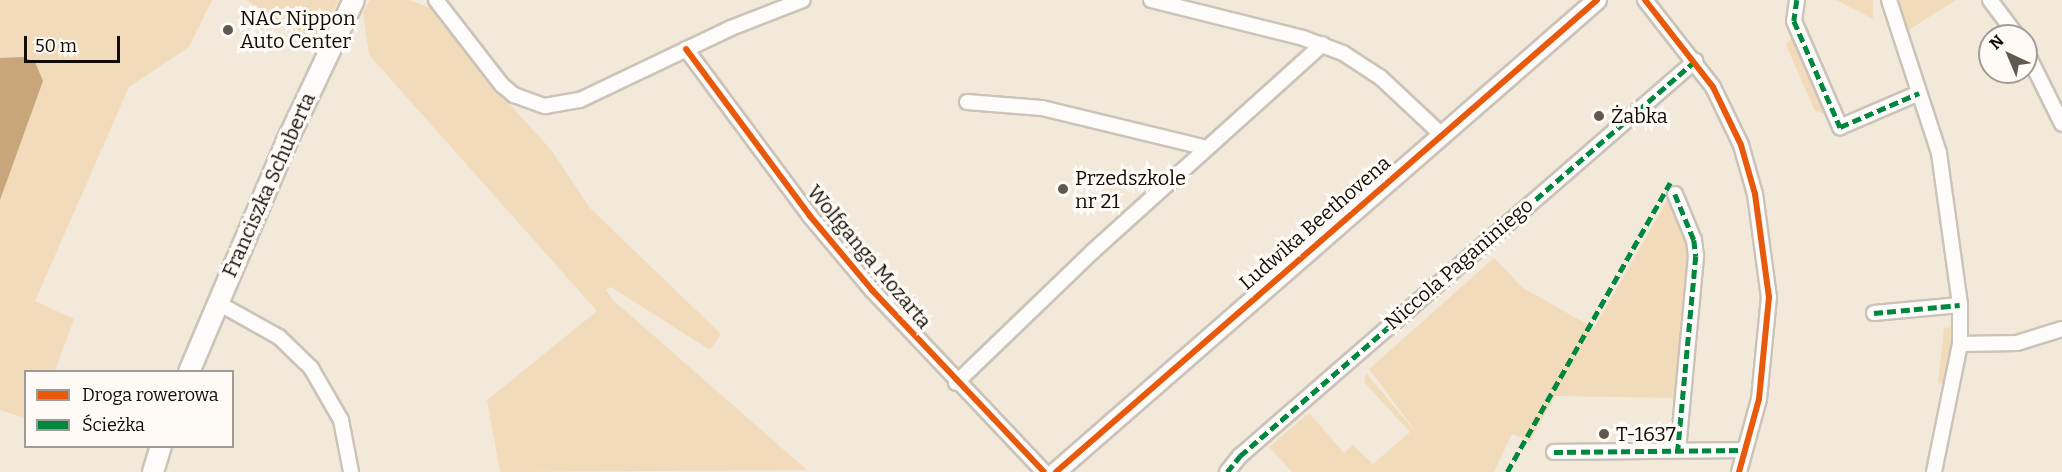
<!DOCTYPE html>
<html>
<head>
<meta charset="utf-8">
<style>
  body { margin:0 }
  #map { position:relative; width:2062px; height:472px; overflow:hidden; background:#f3e9db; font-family:Bitter,serif }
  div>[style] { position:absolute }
  .green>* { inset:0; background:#f2dbbb }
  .water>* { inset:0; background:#c6a67a }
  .roads { filter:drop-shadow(2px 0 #cbc3b8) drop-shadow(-2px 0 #cbc3b8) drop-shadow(0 2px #cbc3b8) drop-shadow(0 -2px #cbc3b8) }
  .minor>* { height:14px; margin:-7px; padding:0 7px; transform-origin:7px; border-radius:7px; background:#fdfcfa }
  .tertiary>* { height:18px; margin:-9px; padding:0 9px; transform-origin:9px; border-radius:9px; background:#fdfcfa }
  .secondary>* { height:20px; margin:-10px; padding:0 10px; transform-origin:10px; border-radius:10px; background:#fdfcfa }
  .quiet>* { height:4.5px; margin-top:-2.25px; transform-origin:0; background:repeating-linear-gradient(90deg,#00873e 0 9px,transparent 0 13.5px) }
  .cycleway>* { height:6px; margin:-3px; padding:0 3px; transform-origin:3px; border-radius:3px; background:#e8590c }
  .dots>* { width:16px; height:16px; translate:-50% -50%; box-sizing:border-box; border:3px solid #fefaf5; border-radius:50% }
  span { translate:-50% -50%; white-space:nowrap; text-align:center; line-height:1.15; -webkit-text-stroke:6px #fefaf5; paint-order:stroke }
  .poi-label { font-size:20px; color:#120c05 }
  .left { translate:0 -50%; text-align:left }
  .street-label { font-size:20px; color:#120c05 }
  .legend { position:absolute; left:24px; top:370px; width:210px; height:78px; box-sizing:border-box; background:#fefaf5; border:2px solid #a09b95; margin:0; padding:8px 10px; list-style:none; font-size:18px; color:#120c05 }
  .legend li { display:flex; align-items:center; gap:12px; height:30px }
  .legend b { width:30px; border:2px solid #a09b95 }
  .north { position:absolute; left:1978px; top:24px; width:60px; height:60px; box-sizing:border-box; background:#fefaf5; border:2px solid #a09b95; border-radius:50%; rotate:316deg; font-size:16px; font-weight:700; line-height:24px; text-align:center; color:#120c05 }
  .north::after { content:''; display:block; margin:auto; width:21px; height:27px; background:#615950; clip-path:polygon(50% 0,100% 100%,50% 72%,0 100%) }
  .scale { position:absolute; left:24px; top:36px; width:96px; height:27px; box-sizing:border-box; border:3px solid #120c05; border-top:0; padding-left:8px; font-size:18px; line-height:21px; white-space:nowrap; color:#120c05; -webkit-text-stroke:4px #fefaf5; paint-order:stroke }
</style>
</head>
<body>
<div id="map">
  <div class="green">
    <i style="clip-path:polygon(0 0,212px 0,189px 47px,129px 87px,35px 301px,74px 319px,55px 371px,26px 372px,25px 418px,0 410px)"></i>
    <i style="clip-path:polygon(246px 0,339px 0,315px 45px)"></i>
    <i style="clip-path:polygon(370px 0,409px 0,435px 10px,487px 79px,552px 151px,590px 208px,721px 334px,710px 350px,611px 287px,606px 290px,613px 300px,807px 470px,500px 472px,487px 400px,597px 311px,369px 55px,363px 12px)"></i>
    <i style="clip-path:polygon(1836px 0,1873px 0,1873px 19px)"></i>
    <i style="clip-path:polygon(1895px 0,1956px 0,1904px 33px)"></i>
    <i style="clip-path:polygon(1793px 35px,1826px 114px,1815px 111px,1786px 45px)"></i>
    <i style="clip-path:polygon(1672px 198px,1689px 250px,1676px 398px,1555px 396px,1530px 441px,1512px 434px,1494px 472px,1292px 472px,1269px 447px,1309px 413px,1344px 453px,1353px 445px,1373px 464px,1410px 432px,1364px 382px,1366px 373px,1419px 436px,1369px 369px,1494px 258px,1523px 288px,1594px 328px,1668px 199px)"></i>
    <i style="clip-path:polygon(1953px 327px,1951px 365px,1946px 382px,1938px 384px,1944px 328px)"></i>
  </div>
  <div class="water">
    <i style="clip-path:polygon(23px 57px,35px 62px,43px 81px,0 200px,0 58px)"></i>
  </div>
  <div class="roads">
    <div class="minor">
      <i style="left:436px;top:0;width:108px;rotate:52.2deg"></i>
      <i style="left:502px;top:85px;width:16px;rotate:40deg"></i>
      <i style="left:514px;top:95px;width:33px;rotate:20deg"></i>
      <i style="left:545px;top:106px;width:36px;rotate:-10deg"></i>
      <i style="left:580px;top:100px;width:167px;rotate:-25.5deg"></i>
      <i style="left:731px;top:28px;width:77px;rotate:-21.3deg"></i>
      <i style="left:1151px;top:0;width:157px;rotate:14deg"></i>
      <i style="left:1303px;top:38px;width:43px;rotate:20.6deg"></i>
      <i style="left:1343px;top:53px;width:45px;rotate:33.3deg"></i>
      <i style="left:1381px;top:78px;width:83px;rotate:43.1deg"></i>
      <i style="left:1645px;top:0;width:110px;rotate:52deg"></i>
      <i style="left:1713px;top:87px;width:64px;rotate:64.2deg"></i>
      <i style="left:1741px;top:145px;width:51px;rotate:74.1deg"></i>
      <i style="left:1755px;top:194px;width:104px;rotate:82.3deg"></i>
      <i style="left:1769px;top:297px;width:102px;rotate:95.6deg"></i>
      <i style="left:1759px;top:399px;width:76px;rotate:105.3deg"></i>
      <i style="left:1797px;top:0;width:21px;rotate:98deg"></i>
      <i style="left:1794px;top:21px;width:116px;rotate:66.5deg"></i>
      <i style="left:1840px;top:127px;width:86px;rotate:-23.3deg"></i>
      <i style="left:1889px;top:0;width:161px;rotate:71.9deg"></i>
      <i style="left:1939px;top:153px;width:153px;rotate:82.1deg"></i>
      <i style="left:1960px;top:305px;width:39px;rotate:90deg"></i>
      <i style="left:1960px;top:344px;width:131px;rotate:101.5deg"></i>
      <i style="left:1990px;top:0;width:45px;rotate:53.1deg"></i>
      <i style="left:686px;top:49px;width:208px;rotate:53.4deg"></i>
      <i style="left:810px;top:216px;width:97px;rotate:50deg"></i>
      <i style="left:872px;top:290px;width:250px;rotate:46.6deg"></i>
      <i style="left:2026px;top:51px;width:81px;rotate:63.7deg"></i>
      <i style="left:967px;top:102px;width:75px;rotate:4.6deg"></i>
      <i style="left:1042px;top:108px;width:170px;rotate:13.6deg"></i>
      <i style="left:1675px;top:194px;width:50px;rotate:67.6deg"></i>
      <i style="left:1694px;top:240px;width:16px;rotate:83deg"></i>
      <i style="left:1696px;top:256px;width:194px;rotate:95.3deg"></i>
      <i style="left:218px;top:303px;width:70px;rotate:29.1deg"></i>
      <i style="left:279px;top:337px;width:45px;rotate:44.1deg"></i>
      <i style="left:311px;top:368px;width:60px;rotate:60deg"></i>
      <i style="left:341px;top:420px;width:53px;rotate:79.1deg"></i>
      <i style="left:1874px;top:313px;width:86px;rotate:-5.3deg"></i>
      <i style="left:1960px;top:344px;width:57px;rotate:-1deg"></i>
      <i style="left:2017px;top:343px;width:47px;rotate:-17.3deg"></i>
      <i style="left:956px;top:383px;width:190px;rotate:-43.9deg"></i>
      <i style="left:1093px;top:251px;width:309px;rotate:-42deg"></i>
      <i style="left:1554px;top:452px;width:191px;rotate:-0.6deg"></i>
      <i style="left:1227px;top:472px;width:21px;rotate:-51deg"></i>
      <i style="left:1240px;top:456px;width:603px;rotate:-40.96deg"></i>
    </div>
    <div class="tertiary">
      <i style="left:1056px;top:472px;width:718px;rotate:-41.1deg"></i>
    </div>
    <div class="secondary">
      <i style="left:189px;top:372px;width:249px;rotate:-67deg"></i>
      <i style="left:286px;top:143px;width:158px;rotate:-64.6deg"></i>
      <i style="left:153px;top:472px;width:27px;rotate:-73deg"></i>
    </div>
  </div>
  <div class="quiet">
    <i style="left:1797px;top:0;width:21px;rotate:98deg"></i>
    <i style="left:1794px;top:21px;width:116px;rotate:66.5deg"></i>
    <i style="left:1840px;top:127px;width:86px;rotate:-23.3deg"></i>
    <i style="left:1675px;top:194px;width:50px;rotate:67.6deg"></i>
    <i style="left:1694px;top:240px;width:16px;rotate:83deg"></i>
    <i style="left:1696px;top:256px;width:194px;rotate:95.3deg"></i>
    <i style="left:1874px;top:313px;width:86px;rotate:-5.3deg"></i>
    <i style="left:1554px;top:452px;width:191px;rotate:-0.6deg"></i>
    <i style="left:1227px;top:472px;width:21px;rotate:-51deg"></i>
    <i style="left:1240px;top:456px;width:603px;rotate:-40.96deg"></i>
    <i style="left:1507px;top:472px;width:332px;rotate:-60.6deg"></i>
  </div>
  <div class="cycleway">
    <i style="left:1645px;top:0;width:110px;rotate:52deg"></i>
    <i style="left:1713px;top:87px;width:64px;rotate:64.2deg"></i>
    <i style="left:1741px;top:145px;width:51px;rotate:74.1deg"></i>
    <i style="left:1755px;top:194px;width:104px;rotate:82.3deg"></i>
    <i style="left:1769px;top:297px;width:102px;rotate:95.6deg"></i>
    <i style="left:1759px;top:399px;width:76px;rotate:105.3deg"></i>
    <i style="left:686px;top:49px;width:208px;rotate:53.4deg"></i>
    <i style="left:810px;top:216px;width:97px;rotate:50deg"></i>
    <i style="left:872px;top:290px;width:250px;rotate:46.6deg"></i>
    <i style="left:1056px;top:472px;width:718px;rotate:-41.1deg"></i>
  </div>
  <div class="dots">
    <i style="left:228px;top:30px;background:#615950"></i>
    <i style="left:1599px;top:116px;background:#615950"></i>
    <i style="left:1063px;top:189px;background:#615950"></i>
    <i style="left:1604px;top:434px;background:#615950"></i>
  </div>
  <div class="poi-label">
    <span class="left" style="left:240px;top:30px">NAC Nippon<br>Auto Center</span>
    <span class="left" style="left:1611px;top:116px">Żabka</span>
    <span class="left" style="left:1075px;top:190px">Przedszkole<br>nr 21</span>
    <span class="left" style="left:1616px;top:434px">T-1637</span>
  </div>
  <div class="street-label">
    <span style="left:269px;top:185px;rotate:-66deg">Franciszka Schuberta</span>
    <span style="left:1315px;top:223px;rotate:-41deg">Ludwika Beethovena</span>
    <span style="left:869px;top:257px;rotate:50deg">Wolfganga Mozarta</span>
    <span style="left:1459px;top:264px;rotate:-41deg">Niccola Paganiniego</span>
  </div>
  <ul class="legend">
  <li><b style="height:8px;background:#e8590c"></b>Droga rowerowa</li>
  <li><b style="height:8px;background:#00873e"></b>Ścieżka</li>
  </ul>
  <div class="north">N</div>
  <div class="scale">50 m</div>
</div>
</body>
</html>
